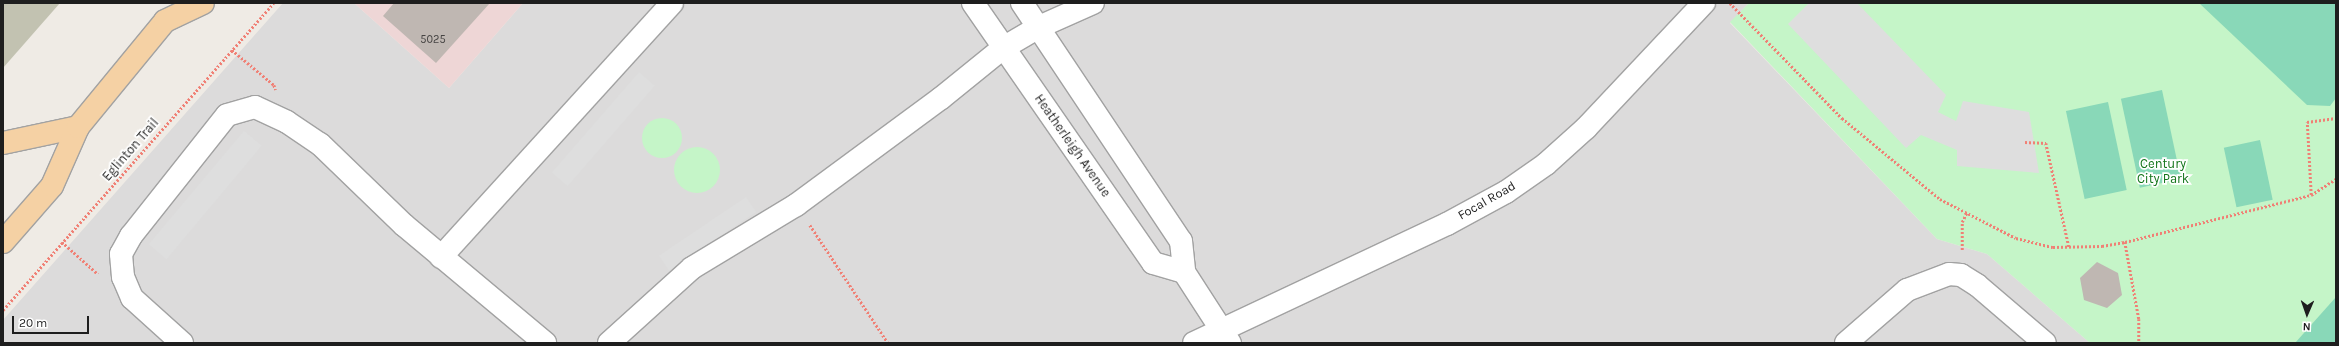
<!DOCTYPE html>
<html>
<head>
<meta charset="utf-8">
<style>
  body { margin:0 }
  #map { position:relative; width:2339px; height:346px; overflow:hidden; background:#efebe5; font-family:Karla,sans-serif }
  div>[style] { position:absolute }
  .residential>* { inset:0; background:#dcdbdb }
  .commercial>* { inset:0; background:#eed6d6 }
  .construction>* { inset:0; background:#c2c2b1 }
  .park>* { inset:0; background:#c5f5c8 }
  .round { border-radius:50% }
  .pitch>* { inset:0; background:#89d8b8; transform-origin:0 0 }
  .parking>* { inset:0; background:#dedede; transform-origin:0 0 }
  .building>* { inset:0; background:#bfb7b2 }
  .path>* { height:2.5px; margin-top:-1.25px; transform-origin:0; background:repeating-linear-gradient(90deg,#f08075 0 2px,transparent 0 4px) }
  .roads { filter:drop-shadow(1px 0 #a2a2a2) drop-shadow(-1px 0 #a2a2a2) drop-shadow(0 1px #a2a2a2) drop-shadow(0 -1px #a2a2a2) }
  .minor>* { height:22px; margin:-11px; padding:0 11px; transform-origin:11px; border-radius:11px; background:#fff }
  .major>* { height:22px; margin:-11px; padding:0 11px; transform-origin:11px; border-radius:11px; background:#f5d1a4 }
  span { translate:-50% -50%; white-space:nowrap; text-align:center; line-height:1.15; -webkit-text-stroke:3.5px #fff; paint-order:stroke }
  .number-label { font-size:11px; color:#464443 }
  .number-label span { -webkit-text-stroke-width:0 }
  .street-label { font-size:13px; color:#1e1e1e }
  .park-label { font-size:13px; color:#13751a }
  .frame { position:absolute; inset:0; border:4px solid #1e1e1e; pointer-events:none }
  .north { position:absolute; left:2287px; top:294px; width:40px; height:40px; -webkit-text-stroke:3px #fff; paint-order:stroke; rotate:182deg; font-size:11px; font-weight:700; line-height:16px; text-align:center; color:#1e1e1e }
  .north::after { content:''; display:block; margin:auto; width:14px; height:18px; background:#1e1e1e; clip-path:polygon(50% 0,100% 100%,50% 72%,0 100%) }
  .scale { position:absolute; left:12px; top:316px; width:77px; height:18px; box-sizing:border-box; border:2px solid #1e1e1e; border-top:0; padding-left:5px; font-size:12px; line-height:14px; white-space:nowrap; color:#1e1e1e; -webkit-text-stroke:3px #fff; paint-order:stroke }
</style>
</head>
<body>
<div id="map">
  <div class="residential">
    <i style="clip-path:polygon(283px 3px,354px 3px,449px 88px,523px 3px,1749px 3px,1730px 23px,1937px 239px,1987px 254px,2090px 343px,3px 343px,3px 320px)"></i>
  </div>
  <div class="commercial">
    <i style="clip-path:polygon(354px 3px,523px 3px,449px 88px)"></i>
  </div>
  <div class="construction">
    <i style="clip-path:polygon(3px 3px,60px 3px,3px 68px)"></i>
  </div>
  <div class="park">
    <i style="clip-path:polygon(1749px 3px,2336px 3px,2336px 343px,2090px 343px,1987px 254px,1937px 239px,1730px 22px)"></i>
    <i class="round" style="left:642px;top:118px;width:40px;height:40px"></i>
    <i class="round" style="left:674px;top:147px;width:46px;height:46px"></i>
  </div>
  <div class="pitch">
    <i style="clip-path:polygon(2199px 3px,2336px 3px,2336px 98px,2330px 106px,2307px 105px)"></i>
    <i style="left:2162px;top:90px;width:91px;height:42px;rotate:78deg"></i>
    <i style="left:2108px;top:102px;width:90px;height:43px;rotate:78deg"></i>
    <i style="left:2260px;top:140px;width:61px;height:37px;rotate:78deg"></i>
    <i style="clip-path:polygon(2336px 297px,2336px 343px,2295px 343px)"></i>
  </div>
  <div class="parking">
    <i style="clip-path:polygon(1809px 3px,1857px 3px,1946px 95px,1938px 112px,1956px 121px,1963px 101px,2029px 112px,2039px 173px,1957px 166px,1957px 150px,1921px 135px,1906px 148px,1788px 24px)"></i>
    <i style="left:639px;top:72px;width:21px;height:133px;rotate:41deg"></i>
    <i style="left:244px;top:131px;width:23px;height:148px;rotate:40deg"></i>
    <i style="left:746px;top:197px;width:18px;height:105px;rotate:56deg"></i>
  </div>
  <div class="building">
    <i style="clip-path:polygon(394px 3px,490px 3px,436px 63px,383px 16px)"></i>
    <i style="clip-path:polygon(2097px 262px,2118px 273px,2122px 295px,2107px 308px,2084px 300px,2080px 278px)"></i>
  </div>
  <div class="path">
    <i style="left:1730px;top:3px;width:161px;rotate:45.8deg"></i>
    <i style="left:1842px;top:118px;width:127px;rotate:39.6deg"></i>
    <i style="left:1940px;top:199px;width:85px;rotate:27.2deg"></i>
    <i style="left:2016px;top:238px;width:38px;rotate:14deg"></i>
    <i style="left:2053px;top:247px;width:49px;rotate:-1.2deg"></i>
    <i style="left:2102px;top:246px;width:23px;rotate:-10deg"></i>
    <i style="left:2125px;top:242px;width:192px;rotate:-14.2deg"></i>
    <i style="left:2311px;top:195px;width:30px;rotate:-33deg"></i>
    <i style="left:232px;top:50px;width:55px;rotate:39.8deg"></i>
    <i style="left:274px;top:85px;width:5px;rotate:68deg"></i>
    <i style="left:2025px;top:142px;width:21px;rotate:3deg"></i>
    <i style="left:2046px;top:143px;width:107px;rotate:77.5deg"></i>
    <i style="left:2311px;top:195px;width:73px;rotate:-93.1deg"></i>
    <i style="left:2307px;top:122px;width:29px;rotate:-8deg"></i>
    <i style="left:810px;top:225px;width:141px;rotate:56.5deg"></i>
    <i style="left:62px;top:242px;width:48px;rotate:41.6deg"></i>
    <i style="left:2125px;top:242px;width:78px;rotate:79.7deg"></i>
    <i style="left:2139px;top:319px;width:24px;rotate:90deg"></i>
    <i style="left:1962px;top:250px;width:28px;rotate:-90deg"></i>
    <i style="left:1962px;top:222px;width:11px;rotate:-63deg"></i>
    <i style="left:3px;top:310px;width:409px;rotate:-48.6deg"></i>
  </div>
  <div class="roads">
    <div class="minor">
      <i style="left:973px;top:3px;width:316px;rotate:55.3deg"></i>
      <i style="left:1153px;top:263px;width:32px;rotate:16deg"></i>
      <i style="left:1022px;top:3px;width:286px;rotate:56.3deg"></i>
      <i style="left:1181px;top:241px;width:31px;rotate:84deg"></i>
      <i style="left:1184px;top:272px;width:85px;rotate:57.1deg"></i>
      <i style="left:441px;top:257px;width:343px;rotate:-47.7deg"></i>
      <i style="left:182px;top:343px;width:67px;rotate:-138deg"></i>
      <i style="left:132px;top:298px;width:23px;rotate:-113deg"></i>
      <i style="left:123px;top:277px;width:23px;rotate:-95deg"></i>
      <i style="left:121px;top:254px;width:21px;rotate:-61deg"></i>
      <i style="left:131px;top:236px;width:154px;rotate:-51.6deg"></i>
      <i style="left:227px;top:115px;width:29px;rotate:-16deg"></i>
      <i style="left:255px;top:107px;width:35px;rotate:25deg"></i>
      <i style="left:287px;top:122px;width:40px;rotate:34deg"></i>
      <i style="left:320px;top:144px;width:117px;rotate:44deg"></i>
      <i style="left:404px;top:225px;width:184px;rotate:39.9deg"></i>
      <i style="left:609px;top:343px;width:112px;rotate:-42.1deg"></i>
      <i style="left:692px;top:268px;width:122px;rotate:-31.2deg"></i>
      <i style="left:796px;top:205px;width:179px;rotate:-36.4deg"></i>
      <i style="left:940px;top:99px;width:81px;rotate:-39deg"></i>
      <i style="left:1003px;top:48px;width:42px;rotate:-30.3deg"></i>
      <i style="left:1039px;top:27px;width:59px;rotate:-24deg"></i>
      <i style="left:1194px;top:343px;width:280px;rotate:-25.2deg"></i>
      <i style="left:1447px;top:224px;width:67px;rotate:-28.5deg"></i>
      <i style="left:1506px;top:192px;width:49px;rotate:-35deg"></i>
      <i style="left:1546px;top:164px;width:54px;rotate:-42deg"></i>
      <i style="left:1586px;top:128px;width:172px;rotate:-46.7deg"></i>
      <i style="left:1846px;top:343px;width:81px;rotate:-41deg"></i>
      <i style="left:1907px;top:290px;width:45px;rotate:-20.9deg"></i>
      <i style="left:1949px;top:274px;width:12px;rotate:5deg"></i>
      <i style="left:1961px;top:275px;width:19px;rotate:32deg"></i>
      <i style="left:1977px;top:285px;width:89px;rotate:40.5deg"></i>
    </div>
    <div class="major">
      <i style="left:3px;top:143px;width:77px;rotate:-12deg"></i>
      <i style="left:3px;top:242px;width:74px;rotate:-48.8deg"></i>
      <i style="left:52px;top:186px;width:64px;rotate:-66.2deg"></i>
      <i style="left:78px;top:127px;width:137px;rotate:-50.6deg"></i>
      <i style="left:165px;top:21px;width:42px;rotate:-25.3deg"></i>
    </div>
  </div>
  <div class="number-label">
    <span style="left:433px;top:40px">5025</span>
  </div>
  <div class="street-label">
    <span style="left:1072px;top:146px;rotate:55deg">Heatherleigh Avenue</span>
    <span style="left:131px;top:150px;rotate:-49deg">Eglinton Trail</span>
    <span style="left:1487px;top:201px;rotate:-30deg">Focal Road</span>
  </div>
  <div class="park-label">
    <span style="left:2163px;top:172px">Century<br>City Park</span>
  </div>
  <div class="frame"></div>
  <div class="north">N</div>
  <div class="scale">20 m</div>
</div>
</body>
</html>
